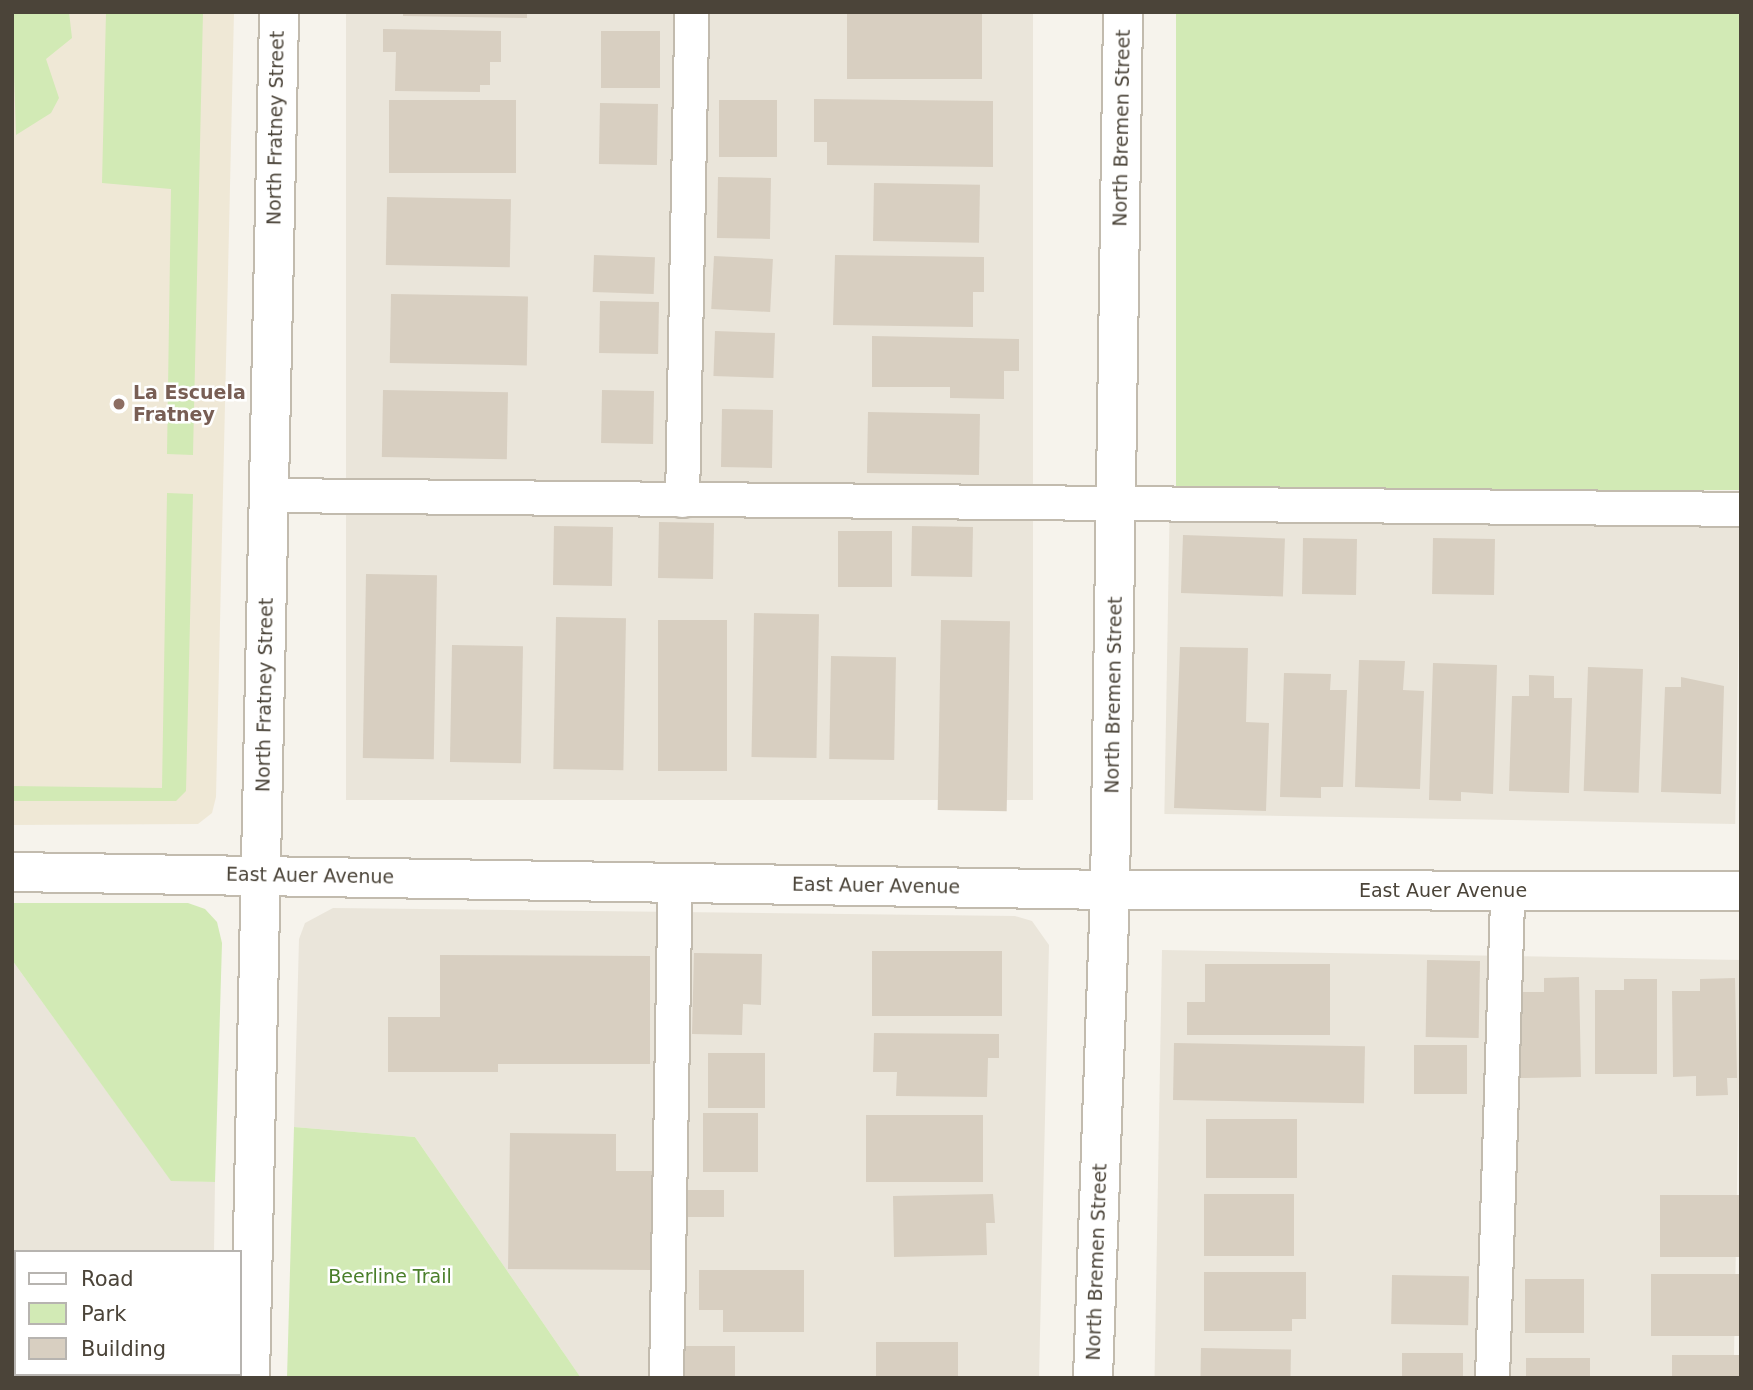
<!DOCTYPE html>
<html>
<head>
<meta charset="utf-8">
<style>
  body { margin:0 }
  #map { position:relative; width:1753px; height:1390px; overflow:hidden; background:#f6f3ec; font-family:"DejaVu Sans",sans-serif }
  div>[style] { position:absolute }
  .residential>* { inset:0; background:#eae5da; transform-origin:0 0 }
  .education>* { inset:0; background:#efe8d6 }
  .green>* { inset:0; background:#d2eab5; transform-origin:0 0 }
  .building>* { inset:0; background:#d8cfc1; transform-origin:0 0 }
  .roads { filter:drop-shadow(2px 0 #c2bbae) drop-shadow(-2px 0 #c2bbae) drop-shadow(0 2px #c2bbae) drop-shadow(0 -2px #c2bbae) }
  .service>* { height:33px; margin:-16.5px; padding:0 16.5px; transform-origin:16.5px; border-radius:16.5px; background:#fff }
  .minor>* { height:38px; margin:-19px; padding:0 19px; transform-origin:19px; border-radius:19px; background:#fff }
  .dots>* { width:19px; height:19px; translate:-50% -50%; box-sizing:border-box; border:4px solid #fff; border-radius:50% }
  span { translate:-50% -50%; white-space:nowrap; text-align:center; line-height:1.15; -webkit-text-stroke:5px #fff; paint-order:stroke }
  .street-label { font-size:19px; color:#4b4439 }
  .education-label { font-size:19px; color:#785e54; font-weight:700 }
  .left { translate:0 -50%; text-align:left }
  .park-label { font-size:19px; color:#4a7f2a }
  .frame { position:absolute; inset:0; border:14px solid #4b4439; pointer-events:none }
  .legend { position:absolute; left:14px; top:1250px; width:228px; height:126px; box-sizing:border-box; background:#fff; border:2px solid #b7b4b0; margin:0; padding:9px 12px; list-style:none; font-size:21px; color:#4b4439 }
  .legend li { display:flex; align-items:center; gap:14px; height:35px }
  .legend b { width:35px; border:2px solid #b7b4b0 }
</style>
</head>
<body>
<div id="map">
  <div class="residential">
    <i style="left:346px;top:12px;width:687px;height:788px"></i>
    <i style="left:1170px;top:490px;width:571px;height:324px;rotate:1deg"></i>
    <i style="clip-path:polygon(333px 908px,1015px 916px,1032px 921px,1049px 945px,1039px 1378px,581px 1378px,415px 1137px,294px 1127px,299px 939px,305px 923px)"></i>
    <i style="left:1162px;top:950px;width:579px;height:428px;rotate:1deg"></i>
    <i style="clip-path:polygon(12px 960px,171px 1180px,215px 1182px,214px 1252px,16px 1252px,16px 1374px,211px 1378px,12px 1378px)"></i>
  </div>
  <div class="education">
    <i style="clip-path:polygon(12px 12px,234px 12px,216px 797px,212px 813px,198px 824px,12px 825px)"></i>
  </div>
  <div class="green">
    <i style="clip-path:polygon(12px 12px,69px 12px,72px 38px,46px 59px,59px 98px,51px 113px,16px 135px)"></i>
    <i style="clip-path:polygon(106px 12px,203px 12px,193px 455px,167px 454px,171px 189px,102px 183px)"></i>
    <i style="left:1176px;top:12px;width:565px;height:478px"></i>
    <i style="clip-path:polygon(167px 493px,193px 494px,186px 791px,176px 801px,12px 801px,12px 786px,162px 788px)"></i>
    <i style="clip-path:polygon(12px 903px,188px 903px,205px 909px,217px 922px,222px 943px,215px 1182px,171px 1181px,12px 960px)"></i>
    <i style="clip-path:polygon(294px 1127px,415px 1137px,581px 1378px,287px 1378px)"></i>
  </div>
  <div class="building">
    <i style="clip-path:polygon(403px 12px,527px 12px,527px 18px,403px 16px)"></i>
    <i style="left:847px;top:12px;width:135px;height:67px"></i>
    <i style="clip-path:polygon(383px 29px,501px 31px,501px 62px,490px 62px,490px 85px,480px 85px,480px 92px,395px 91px,396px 52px,383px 52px)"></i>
    <i style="left:601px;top:31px;width:59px;height:57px"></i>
    <i style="clip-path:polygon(814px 99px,993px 101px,993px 167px,827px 165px,827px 142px,814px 142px)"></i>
    <i style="left:389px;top:100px;width:127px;height:73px"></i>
    <i style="left:719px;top:100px;width:58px;height:57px"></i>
    <i style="left:600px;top:103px;width:58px;height:61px;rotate:1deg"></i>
    <i style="left:718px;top:177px;width:53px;height:61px;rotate:1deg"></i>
    <i style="left:874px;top:183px;width:106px;height:58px;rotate:1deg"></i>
    <i style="left:387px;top:197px;width:124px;height:68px;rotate:1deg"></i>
    <i style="left:594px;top:255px;width:61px;height:37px;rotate:2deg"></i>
    <i style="clip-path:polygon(835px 255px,984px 257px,984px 292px,973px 292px,973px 327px,833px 325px)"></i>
    <i style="left:714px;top:256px;width:59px;height:53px;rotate:3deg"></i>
    <i style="left:391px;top:294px;width:137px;height:69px;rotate:1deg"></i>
    <i style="left:600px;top:301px;width:59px;height:52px;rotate:1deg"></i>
    <i style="left:715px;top:331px;width:60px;height:45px;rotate:2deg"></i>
    <i style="clip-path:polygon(872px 336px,1019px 339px,1019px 371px,1004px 371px,1004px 399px,950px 398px,950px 387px,872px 387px)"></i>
    <i style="left:383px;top:390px;width:125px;height:67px;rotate:1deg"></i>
    <i style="left:602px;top:390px;width:52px;height:53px;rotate:1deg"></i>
    <i style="left:722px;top:409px;width:51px;height:58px;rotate:1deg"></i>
    <i style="left:868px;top:412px;width:112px;height:61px;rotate:1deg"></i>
    <i style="left:659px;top:522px;width:55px;height:56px;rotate:1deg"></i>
    <i style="left:554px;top:526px;width:59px;height:59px;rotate:1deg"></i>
    <i style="left:912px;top:526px;width:61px;height:50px;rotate:1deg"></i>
    <i style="left:838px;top:531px;width:54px;height:56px"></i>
    <i style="left:1183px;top:535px;width:102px;height:58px;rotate:2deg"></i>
    <i style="left:1303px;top:538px;width:54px;height:56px;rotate:1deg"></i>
    <i style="left:1433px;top:538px;width:62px;height:56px;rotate:1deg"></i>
    <i style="left:366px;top:574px;width:71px;height:184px;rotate:1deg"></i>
    <i style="left:754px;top:613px;width:65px;height:144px;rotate:1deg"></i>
    <i style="left:556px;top:617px;width:70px;height:152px;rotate:1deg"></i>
    <i style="left:658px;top:620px;width:69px;height:151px"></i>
    <i style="left:941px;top:620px;width:69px;height:190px;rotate:1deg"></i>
    <i style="left:452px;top:645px;width:71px;height:117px;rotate:1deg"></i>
    <i style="clip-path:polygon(1180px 647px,1248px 648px,1246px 722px,1269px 723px,1266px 811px,1174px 808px)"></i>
    <i style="left:831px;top:656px;width:65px;height:103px;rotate:1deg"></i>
    <i style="clip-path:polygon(1359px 660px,1405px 661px,1403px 690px,1424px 691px,1420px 789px,1355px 787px)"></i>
    <i style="clip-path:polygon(1433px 663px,1497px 665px,1493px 794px,1461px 792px,1461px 801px,1429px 800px)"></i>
    <i style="left:1588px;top:667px;width:55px;height:124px;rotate:2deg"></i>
    <i style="clip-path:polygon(1284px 673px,1331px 674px,1330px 690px,1347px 690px,1343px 787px,1321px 787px,1321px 798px,1280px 797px)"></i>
    <i style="clip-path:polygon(1529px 675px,1554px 676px,1554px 698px,1572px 698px,1569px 793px,1509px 791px,1512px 696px,1529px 696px)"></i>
    <i style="clip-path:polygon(1681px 677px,1724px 686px,1721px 794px,1661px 792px,1665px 687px,1681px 687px)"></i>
    <i style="left:872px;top:951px;width:130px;height:65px"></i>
    <i style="clip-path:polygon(694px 953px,762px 954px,761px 1005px,743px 1004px,742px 1035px,692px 1034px)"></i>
    <i style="clip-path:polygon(440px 955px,650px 956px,650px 1064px,498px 1064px,498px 1072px,388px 1072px,388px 1017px,440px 1017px)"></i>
    <i style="left:1427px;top:960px;width:53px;height:77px;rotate:1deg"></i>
    <i style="clip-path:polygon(1205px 964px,1330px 964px,1330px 1035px,1187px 1035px,1187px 1002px,1205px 1002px)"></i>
    <i style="clip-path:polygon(1579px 977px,1581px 1077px,1520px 1078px,1519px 992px,1544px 992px,1544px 978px)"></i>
    <i style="clip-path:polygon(1735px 978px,1737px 1078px,1727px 1078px,1728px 1095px,1696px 1096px,1696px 1076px,1673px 1077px,1672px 991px,1700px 991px,1700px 979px)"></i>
    <i style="clip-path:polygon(1624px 979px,1657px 979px,1657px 1074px,1595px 1074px,1595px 990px,1624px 990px)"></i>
    <i style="clip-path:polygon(874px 1033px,999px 1034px,999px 1058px,988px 1058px,987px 1097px,896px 1096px,897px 1072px,873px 1072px)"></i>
    <i style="left:1174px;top:1043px;width:191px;height:57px;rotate:1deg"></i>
    <i style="left:1414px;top:1045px;width:53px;height:49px"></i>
    <i style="left:765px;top:1053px;width:55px;height:57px;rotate:90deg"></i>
    <i style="left:703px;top:1113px;width:55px;height:59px"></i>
    <i style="left:866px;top:1115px;width:117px;height:67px"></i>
    <i style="left:1297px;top:1119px;width:59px;height:91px;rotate:90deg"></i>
    <i style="clip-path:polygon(510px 1133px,616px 1134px,616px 1171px,652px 1171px,652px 1270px,508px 1269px)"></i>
    <i style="left:687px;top:1190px;width:37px;height:27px"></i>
    <i style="clip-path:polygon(993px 1194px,995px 1223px,986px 1223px,987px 1255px,894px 1257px,893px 1196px)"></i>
    <i style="left:1204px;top:1194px;width:90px;height:62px"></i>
    <i style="left:1660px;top:1195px;width:81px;height:62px"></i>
    <i style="clip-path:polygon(699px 1270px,804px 1270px,804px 1332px,723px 1332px,723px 1310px,699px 1310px)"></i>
    <i style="left:12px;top:1272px;width:4px;height:66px"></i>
    <i style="clip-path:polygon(1204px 1272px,1306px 1272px,1306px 1319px,1292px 1319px,1292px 1331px,1204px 1331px)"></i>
    <i style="left:1741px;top:1274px;width:62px;height:90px;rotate:90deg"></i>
    <i style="left:1392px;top:1275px;width:77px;height:49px;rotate:1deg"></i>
    <i style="left:1584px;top:1279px;width:54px;height:59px;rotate:90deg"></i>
    <i style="left:958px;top:1342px;width:36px;height:82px;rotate:90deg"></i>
    <i style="clip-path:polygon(12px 1346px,16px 1374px,125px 1378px,12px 1378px)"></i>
    <i style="left:684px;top:1346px;width:51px;height:32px"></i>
    <i style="left:1201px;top:1348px;width:90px;height:30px;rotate:1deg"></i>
    <i style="left:1402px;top:1353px;width:61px;height:25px"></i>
    <i style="left:1672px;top:1355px;width:69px;height:23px"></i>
    <i style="left:1590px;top:1358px;width:20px;height:64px;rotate:90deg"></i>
  </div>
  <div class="roads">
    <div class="service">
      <i style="left:268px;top:495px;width:1473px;rotate:0.54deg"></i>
      <i style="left:682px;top:500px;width:488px;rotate:-88.9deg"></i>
      <i style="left:666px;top:1378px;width:496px;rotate:-89deg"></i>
      <i style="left:1492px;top:1378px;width:487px;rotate:-88.2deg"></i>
    </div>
    <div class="minor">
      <i style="left:12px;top:872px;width:1098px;rotate:0.94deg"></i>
      <i style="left:1110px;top:890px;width:631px;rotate:0.09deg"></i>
      <i style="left:250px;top:1378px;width:1366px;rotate:-88.78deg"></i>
      <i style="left:1093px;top:1378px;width:488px;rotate:-88deg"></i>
      <i style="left:1110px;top:890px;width:878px;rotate:-89.15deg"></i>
    </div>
  </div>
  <div class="dots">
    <i style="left:119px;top:404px;background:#8d6e63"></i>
  </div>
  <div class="street-label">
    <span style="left:276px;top:128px;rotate:-89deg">North Fratney Street</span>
    <span style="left:1122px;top:128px;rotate:-89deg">North Bremen Street</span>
    <span style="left:265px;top:695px;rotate:-89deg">North Fratney Street</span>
    <span style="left:1114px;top:695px;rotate:-89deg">North Bremen Street</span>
    <span style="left:310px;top:876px;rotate:1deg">East Auer Avenue</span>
    <span style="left:876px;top:886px;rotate:1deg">East Auer Avenue</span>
    <span style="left:1443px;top:891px">East Auer Avenue</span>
    <span style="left:1097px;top:1262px;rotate:-88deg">North Bremen Street</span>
  </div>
  <div class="education-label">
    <span class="left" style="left:133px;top:404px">La Escuela<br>Fratney</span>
  </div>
  <div class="park-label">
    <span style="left:390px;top:1277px">Beerline Trail</span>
  </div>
  <div class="frame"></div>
  <ul class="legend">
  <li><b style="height:9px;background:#fff"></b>Road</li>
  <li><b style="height:19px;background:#d2eab5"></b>Park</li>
  <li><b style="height:19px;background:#d8cfc1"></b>Building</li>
  </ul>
</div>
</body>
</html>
